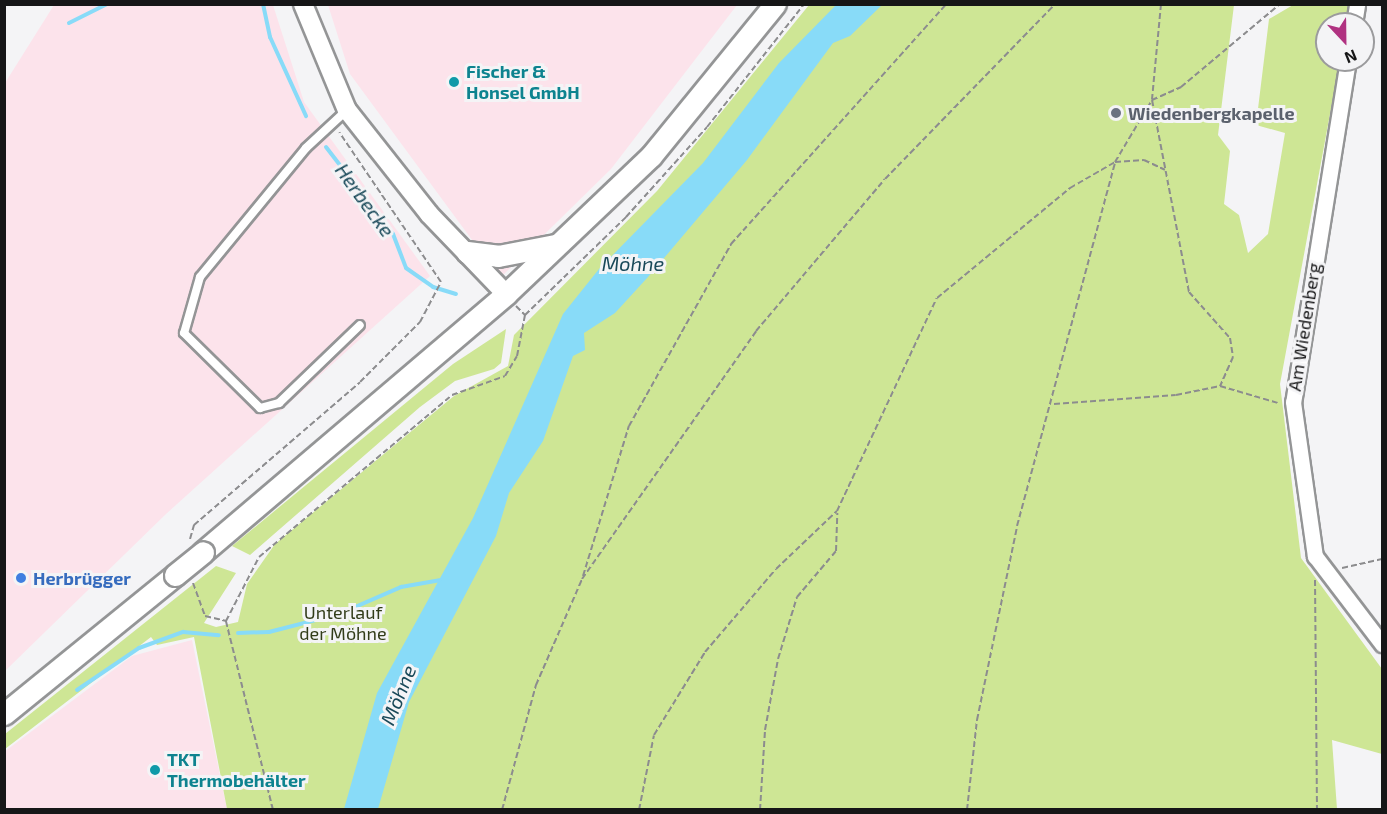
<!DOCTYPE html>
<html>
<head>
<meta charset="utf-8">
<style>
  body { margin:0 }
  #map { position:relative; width:1387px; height:814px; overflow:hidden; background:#f4f4f6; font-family:"Exo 2",sans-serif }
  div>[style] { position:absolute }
  .industrial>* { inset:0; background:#fce3eb }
  .green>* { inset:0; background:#cee695 }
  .water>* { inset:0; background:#88dbf8 }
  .stream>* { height:4px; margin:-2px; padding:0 2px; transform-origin:2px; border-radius:2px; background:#88dbf8 }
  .path>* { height:2px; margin-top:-1px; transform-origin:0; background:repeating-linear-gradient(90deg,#8c8c8e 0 6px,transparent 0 9px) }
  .roads { filter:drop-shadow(2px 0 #949596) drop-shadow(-2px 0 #949596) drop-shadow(0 2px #949596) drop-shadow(0 -2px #949596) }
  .service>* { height:8px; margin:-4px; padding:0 4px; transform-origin:4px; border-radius:4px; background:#fff }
  .minor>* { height:15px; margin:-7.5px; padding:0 7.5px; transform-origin:7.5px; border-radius:7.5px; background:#fff }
  .tertiary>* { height:18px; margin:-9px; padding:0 9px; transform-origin:9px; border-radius:9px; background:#fff }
  .secondary>* { height:21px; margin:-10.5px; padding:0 10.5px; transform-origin:10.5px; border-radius:10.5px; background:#fff }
  .bridges { filter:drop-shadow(2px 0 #949596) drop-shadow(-2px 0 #949596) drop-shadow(0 2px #949596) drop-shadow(0 -2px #949596) }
  .secondary-bridge>* { height:21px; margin:-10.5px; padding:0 10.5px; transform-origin:10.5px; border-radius:10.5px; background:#fff }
  .dots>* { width:16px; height:16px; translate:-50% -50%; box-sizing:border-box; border:3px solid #f4f4f6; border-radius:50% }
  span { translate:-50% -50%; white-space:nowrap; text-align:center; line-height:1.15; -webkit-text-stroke:6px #f4f4f6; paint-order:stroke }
  .culture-label { font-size:18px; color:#0d838f; font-weight:700 }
  .left { translate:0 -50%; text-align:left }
  .worship-label { font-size:18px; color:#5b616d; font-weight:700 }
  .street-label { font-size:18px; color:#161617 }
  .shop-label { font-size:18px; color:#366cbe; font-weight:700 }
  .park-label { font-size:18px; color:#323c19 }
  .water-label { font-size:20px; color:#194959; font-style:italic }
  .frame { position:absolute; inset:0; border:6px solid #161617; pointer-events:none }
  .north { position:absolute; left:1315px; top:12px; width:60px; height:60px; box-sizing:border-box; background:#f4f4f6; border:2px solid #9b9b9d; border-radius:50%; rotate:158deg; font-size:16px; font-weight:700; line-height:24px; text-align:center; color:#161617 }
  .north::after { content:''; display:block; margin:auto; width:21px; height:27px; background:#b03281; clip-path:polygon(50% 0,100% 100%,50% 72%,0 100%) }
</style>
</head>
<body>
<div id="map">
  <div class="industrial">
    <i style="clip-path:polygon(54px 5px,273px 5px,304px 102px,430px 276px,166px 514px,5px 671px,5px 83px)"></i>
    <i style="clip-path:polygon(328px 5px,737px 5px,611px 169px,500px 278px,350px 74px)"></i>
    <i style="clip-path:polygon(192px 640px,227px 809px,5px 809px,4px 752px,132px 656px)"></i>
  </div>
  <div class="green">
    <i style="clip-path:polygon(809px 5px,1234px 5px,1218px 135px,1230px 151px,1224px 204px,1239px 215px,1248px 253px,1268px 234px,1285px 133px,1256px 125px,1269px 19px,1293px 5px,1352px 5px,1348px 24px,1327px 24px,1327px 60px,1340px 60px,1280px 384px,1301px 558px,1382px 669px,1382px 754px,1332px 740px,1337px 809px,227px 809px,194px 637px,157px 645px,151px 637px,5px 749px,5px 734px,216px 566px,236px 573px,204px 623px,216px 627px,238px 622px,247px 584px,275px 544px,454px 396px,508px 366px,514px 335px,657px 191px)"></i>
    <i style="clip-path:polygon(506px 329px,501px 363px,494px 369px,455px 381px,420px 407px,250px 555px,232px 546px,453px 364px)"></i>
  </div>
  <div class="water">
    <i style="clip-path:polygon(837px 4px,882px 5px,850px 36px,833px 43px,747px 160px,648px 277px,615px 313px,584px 333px,585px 350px,573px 356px,543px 441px,509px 493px,496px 536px,409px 702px,378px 809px,344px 809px,377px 693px,473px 518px,563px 314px,599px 269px,703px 163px,779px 63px)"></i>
  </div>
  <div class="stream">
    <i style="left:263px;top:4px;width:34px;rotate:78deg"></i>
    <i style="left:270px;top:37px;width:87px;rotate:65.5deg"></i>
    <i style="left:69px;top:23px;width:42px;rotate:-26.6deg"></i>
    <i style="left:326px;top:147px;width:110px;rotate:52.4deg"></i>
    <i style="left:393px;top:234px;width:36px;rotate:69deg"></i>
    <i style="left:406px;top:268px;width:33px;rotate:35deg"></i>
    <i style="left:433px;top:287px;width:24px;rotate:17deg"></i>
    <i style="left:238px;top:633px;width:31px;rotate:-2deg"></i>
    <i style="left:269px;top:632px;width:72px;rotate:-14.4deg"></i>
    <i style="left:339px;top:614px;width:68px;rotate:-23.5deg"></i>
    <i style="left:401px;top:587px;width:39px;rotate:-10deg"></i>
    <i style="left:77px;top:690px;width:75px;rotate:-34.1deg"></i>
    <i style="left:139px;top:648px;width:47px;rotate:-20deg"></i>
    <i style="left:183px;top:632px;width:36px;rotate:5deg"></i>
  </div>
  <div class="path">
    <i style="left:1161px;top:4px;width:96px;rotate:95.4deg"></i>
    <i style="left:1152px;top:100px;width:196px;rotate:79.1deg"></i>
    <i style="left:1189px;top:292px;width:62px;rotate:48.3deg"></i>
    <i style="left:1230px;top:338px;width:19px;rotate:81deg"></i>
    <i style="left:1233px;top:357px;width:32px;rotate:114deg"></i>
    <i style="left:1220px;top:386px;width:60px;rotate:16.3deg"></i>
    <i style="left:516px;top:306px;width:13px;rotate:45deg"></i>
    <i style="left:1054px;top:404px;width:122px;rotate:-4.2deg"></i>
    <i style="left:1176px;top:395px;width:45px;rotate:-11.6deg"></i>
    <i style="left:190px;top:539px;width:15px;rotate:-74deg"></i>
    <i style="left:194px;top:525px;width:219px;rotate:-40.7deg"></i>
    <i style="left:360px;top:382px;width:85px;rotate:-45deg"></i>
    <i style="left:420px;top:322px;width:45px;rotate:-62.3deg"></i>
    <i style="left:441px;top:282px;width:181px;rotate:-124.2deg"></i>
    <i style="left:1342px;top:568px;width:41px;rotate:-12.7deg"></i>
    <i style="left:583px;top:576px;width:157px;rotate:-73deg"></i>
    <i style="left:629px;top:426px;width:209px;rotate:-60.7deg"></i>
    <i style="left:731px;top:244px;width:322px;rotate:-48.1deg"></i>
    <i style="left:1315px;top:580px;width:230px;rotate:89.5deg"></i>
    <i style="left:193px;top:583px;width:35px;rotate:70deg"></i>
    <i style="left:205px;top:616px;width:22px;rotate:13deg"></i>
    <i style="left:273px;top:810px;width:195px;rotate:-104deg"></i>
    <i style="left:226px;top:621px;width:72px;rotate:-62.7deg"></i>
    <i style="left:259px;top:557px;width:252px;rotate:-40deg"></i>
    <i style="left:452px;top:395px;width:56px;rotate:-19.7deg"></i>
    <i style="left:505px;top:376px;width:23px;rotate:-59deg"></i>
    <i style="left:517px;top:356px;width:42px;rotate:-79deg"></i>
    <i style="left:525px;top:315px;width:141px;rotate:-44.1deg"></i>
    <i style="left:626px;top:217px;width:121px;rotate:-48deg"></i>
    <i style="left:707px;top:127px;width:157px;rotate:-51.7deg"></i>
    <i style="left:502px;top:810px;width:130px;rotate:-74.8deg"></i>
    <i style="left:536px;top:685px;width:116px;rotate:-66.5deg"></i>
    <i style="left:582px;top:579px;width:303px;rotate:-54.9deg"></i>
    <i style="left:756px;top:331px;width:199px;rotate:-49.7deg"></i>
    <i style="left:885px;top:179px;width:244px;rotate:-45.8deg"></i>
    <i style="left:639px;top:810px;width:76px;rotate:-78.7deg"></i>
    <i style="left:654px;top:735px;width:97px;rotate:-58.4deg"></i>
    <i style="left:705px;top:652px;width:109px;rotate:-49.5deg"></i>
    <i style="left:776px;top:569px;width:84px;rotate:-43.6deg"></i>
    <i style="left:837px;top:511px;width:235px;rotate:-64.9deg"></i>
    <i style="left:937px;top:298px;width:173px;rotate:-39.6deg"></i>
    <i style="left:1070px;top:188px;width:52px;rotate:-30deg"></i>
    <i style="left:1115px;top:162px;width:29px;rotate:-4deg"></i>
    <i style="left:1144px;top:160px;width:23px;rotate:25deg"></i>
    <i style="left:760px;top:810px;width:80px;rotate:-86.4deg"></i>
    <i style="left:765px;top:730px;width:72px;rotate:-79.6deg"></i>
    <i style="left:778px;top:659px;width:65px;rotate:-73deg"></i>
    <i style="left:797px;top:597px;width:60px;rotate:-49.7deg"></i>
    <i style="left:836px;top:551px;width:38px;rotate:-88deg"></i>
    <i style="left:967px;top:810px;width:91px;rotate:-83.7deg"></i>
    <i style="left:977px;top:720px;width:198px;rotate:-78.3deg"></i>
    <i style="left:1017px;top:526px;width:377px;rotate:-74.9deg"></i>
    <i style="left:1115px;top:162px;width:72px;rotate:-59.2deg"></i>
    <i style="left:1152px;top:100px;width:32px;rotate:-24deg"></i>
    <i style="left:1181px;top:87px;width:129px;rotate:-40deg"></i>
  </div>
  <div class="roads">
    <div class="service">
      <i style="left:347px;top:110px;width:56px;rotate:137.2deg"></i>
      <i style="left:306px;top:148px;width:167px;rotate:129.4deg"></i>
      <i style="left:200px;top:277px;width:58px;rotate:105.9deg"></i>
      <i style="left:184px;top:333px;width:107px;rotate:44.6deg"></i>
      <i style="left:260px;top:408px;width:20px;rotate:-15deg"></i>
      <i style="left:279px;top:403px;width:112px;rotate:-43.9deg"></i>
    </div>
    <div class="minor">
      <i style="left:1354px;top:24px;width:20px;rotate:-81deg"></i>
      <i style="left:1348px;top:60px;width:346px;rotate:99.1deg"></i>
      <i style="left:1293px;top:402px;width:156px;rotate:81.9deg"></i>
      <i style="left:1315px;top:556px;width:111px;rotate:52.7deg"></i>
    </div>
    <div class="tertiary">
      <i style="left:303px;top:4px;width:115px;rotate:67.5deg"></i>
      <i style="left:347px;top:110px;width:132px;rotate:51.7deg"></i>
      <i style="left:429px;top:214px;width:111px;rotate:46.1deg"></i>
    </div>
    <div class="secondary">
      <i style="left:467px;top:252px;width:31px;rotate:7deg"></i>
      <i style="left:498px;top:256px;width:58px;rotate:-10.9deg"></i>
      <i style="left:203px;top:552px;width:398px;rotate:-40.4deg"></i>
      <i style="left:506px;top:294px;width:200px;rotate:-43.6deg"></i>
      <i style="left:651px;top:156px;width:196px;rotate:-50.8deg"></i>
      <i style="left:4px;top:714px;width:220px;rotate:-39.1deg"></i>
    </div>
  </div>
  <div class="bridges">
    <div class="secondary-bridge">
      <i style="left:175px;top:575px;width:36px;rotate:-39deg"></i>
    </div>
  </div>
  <div class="dots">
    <i style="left:454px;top:82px;background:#0f9aa8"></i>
    <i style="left:1116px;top:113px;background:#6b7280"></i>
    <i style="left:21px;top:578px;background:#3f7fe0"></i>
    <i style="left:155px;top:770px;background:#0f9aa8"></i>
  </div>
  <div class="culture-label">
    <span class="left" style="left:466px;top:82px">Fischer &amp;<br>Honsel GmbH</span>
    <span class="left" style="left:167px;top:770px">TKT<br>Thermobehälter</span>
  </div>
  <div class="worship-label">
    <span class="left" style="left:1128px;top:113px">Wiedenbergkapelle</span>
  </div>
  <div class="street-label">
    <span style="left:1304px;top:327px;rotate:-81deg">Am Wiedenberg</span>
  </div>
  <div class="shop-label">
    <span class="left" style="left:33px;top:578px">Herbrügger</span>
  </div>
  <div class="park-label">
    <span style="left:343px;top:623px">Unterlauf<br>der Möhne</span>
  </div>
  <div class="water-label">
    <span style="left:365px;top:200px;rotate:54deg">Herbecke</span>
    <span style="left:633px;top:263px">Möhne</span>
    <span style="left:398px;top:695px;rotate:-68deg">Möhne</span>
  </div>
  <div class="frame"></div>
  <div class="north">N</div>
</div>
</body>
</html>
